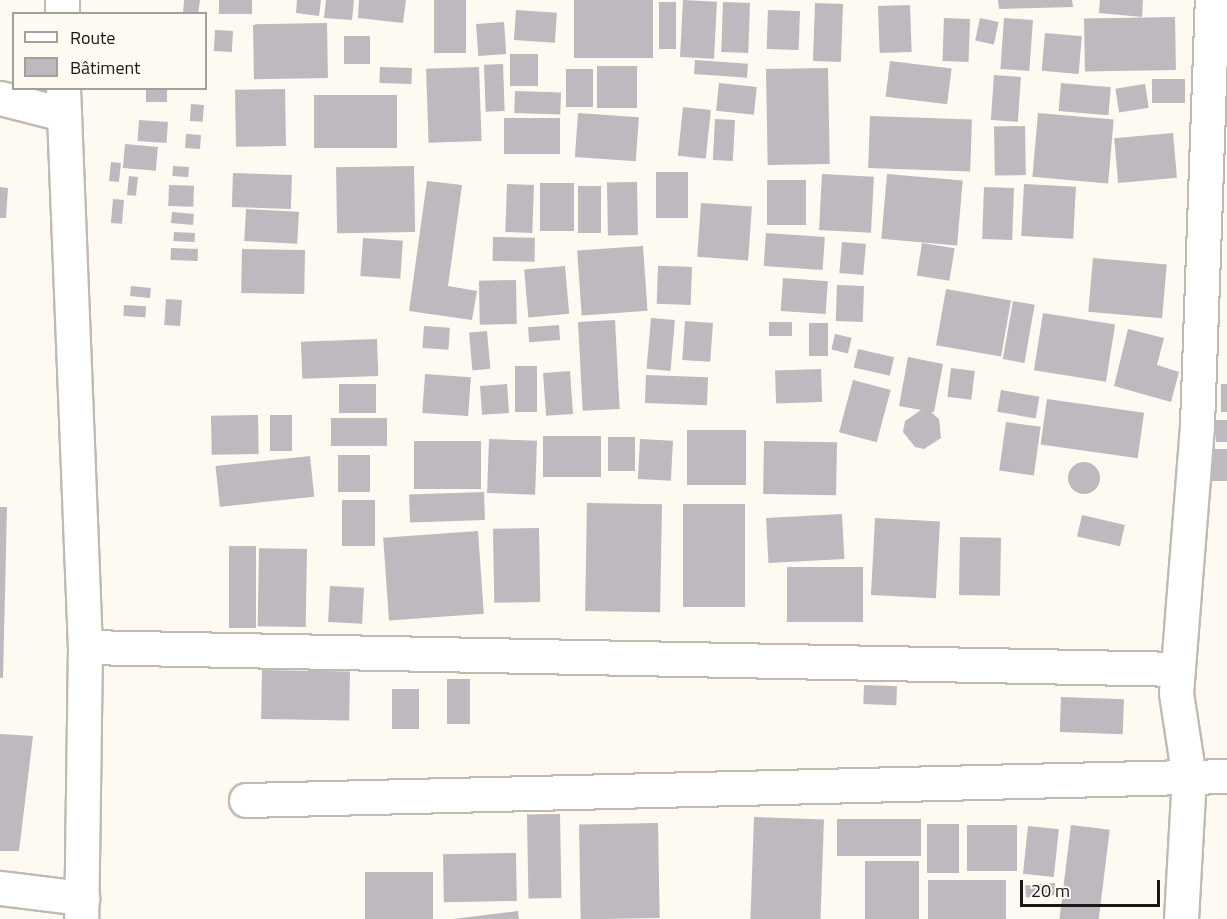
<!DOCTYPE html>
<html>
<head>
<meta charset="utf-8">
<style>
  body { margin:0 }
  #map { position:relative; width:1227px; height:919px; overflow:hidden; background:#fefaf1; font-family:"Titillium Web",sans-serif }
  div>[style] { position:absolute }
  .building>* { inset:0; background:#beb8bf; transform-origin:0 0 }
  .round { border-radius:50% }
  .roads { filter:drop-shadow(2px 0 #bfbbb3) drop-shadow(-2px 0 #bfbbb3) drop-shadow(0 2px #bfbbb3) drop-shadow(0 -2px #bfbbb3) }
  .street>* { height:33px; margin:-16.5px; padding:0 16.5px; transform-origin:16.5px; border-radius:16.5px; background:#fff }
  .secondary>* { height:33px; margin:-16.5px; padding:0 16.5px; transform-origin:16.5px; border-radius:16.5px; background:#fff }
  span { translate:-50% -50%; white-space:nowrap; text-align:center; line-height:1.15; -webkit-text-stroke:6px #fefaf1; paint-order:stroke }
  .legend { position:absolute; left:12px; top:12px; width:195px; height:78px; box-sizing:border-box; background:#fefaf1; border:2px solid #a3a099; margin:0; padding:8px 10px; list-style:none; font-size:18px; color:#1a1815 }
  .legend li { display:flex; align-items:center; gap:12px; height:30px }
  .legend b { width:30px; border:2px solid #a3a099 }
  .scale { position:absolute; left:1020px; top:880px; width:140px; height:27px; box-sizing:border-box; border:3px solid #1a1815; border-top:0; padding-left:8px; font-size:18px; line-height:21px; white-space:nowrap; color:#1a1815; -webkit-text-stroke:4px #fefaf1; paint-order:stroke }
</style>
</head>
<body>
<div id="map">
  <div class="building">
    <i style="clip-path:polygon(184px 0,200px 0,198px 14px,183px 14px)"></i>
    <i style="left:219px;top:0;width:33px;height:14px"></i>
    <i style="clip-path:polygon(297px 0,321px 0,319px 16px,296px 13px)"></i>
    <i style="clip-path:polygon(326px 0,354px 0,352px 20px,324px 18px)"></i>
    <i style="clip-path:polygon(359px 0,406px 0,403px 23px,358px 18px)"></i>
    <i style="left:434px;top:0;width:32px;height:53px"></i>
    <i style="left:574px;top:0;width:79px;height:58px"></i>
    <i style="left:683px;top:0;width:34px;height:57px;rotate:3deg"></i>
    <i style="clip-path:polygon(998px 0,1072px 0,1073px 7px,999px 9px)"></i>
    <i style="clip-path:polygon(1100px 0,1143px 0,1142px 17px,1099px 13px)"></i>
    <i style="left:659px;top:2px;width:17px;height:47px"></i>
    <i style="left:723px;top:2px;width:27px;height:50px;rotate:2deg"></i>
    <i style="left:815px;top:3px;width:28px;height:58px;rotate:2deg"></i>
    <i style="left:910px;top:5px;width:47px;height:32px;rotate:88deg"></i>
    <i style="left:516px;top:10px;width:41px;height:30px;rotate:4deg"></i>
    <i style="left:768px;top:10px;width:32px;height:39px;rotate:2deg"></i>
    <i style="left:1175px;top:17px;width:53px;height:91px;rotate:89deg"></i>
    <i style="left:944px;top:18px;width:26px;height:43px;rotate:2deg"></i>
    <i style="left:980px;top:18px;width:19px;height:23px;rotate:12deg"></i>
    <i style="left:1004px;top:18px;width:29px;height:51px;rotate:4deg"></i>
    <i style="left:504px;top:22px;width:32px;height:28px;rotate:86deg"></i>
    <i style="left:327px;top:23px;width:55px;height:74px;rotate:89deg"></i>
    <i style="left:215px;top:30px;width:18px;height:21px;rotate:3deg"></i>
    <i style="left:1045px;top:33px;width:37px;height:38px;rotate:5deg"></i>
    <i style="left:344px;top:36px;width:26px;height:28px"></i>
    <i style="left:510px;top:54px;width:28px;height:32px"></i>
    <i style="left:695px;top:60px;width:53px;height:14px;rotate:4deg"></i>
    <i style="left:890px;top:61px;width:62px;height:36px;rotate:7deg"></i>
    <i style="left:503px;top:64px;width:47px;height:19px;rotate:88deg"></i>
    <i style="left:637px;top:66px;width:42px;height:40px;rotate:90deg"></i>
    <i style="left:380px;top:67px;width:32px;height:16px;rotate:2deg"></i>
    <i style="left:479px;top:67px;width:74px;height:53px;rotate:88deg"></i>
    <i style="left:828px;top:68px;width:96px;height:62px;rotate:89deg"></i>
    <i style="left:566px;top:69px;width:27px;height:38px"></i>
    <i style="left:994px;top:75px;width:27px;height:45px;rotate:4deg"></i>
    <i style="left:1152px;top:79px;width:33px;height:24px"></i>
    <i style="left:719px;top:83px;width:38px;height:28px;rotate:6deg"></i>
    <i style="left:1061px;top:83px;width:50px;height:28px;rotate:5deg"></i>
    <i style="left:1145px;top:84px;width:24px;height:30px;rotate:81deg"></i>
    <i style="left:146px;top:88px;width:21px;height:14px"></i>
    <i style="left:285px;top:89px;width:57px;height:50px;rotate:89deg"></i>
    <i style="left:515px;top:91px;width:46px;height:22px;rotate:2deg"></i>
    <i style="left:397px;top:95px;width:53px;height:83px;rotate:90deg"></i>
    <i style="left:191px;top:104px;width:13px;height:17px;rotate:4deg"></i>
    <i style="left:683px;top:107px;width:28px;height:49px;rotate:6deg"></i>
    <i style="left:578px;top:113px;width:61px;height:44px;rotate:4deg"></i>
    <i style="left:1038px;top:113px;width:76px;height:64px;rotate:5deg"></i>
    <i style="left:870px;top:116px;width:102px;height:52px;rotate:2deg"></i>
    <i style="left:504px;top:118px;width:56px;height:36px"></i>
    <i style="left:715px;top:119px;width:20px;height:41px;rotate:3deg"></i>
    <i style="left:139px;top:120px;width:29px;height:21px;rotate:4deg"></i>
    <i style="left:1025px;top:126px;width:49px;height:31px;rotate:89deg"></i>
    <i style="left:1173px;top:133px;width:45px;height:59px;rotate:85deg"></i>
    <i style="left:186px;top:134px;width:15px;height:14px;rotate:4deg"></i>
    <i style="left:125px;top:144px;width:33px;height:24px;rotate:5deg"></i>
    <i style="left:111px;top:162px;width:10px;height:19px;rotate:6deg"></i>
    <i style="left:173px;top:166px;width:16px;height:10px;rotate:4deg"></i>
    <i style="left:414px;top:166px;width:66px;height:78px;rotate:89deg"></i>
    <i style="left:688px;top:172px;width:46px;height:32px;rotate:90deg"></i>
    <i style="left:233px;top:173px;width:59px;height:34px;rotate:2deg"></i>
    <i style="left:822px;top:174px;width:52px;height:56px;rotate:3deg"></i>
    <i style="left:887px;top:174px;width:76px;height:65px;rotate:5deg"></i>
    <i style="left:129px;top:176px;width:9px;height:19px;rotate:6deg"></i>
    <i style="left:767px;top:180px;width:39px;height:45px"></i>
    <i style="clip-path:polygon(427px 181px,462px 185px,448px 286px,477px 291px,472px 320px,409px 311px)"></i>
    <i style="left:637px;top:182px;width:53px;height:30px;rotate:89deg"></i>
    <i style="left:574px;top:183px;width:48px;height:34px;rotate:90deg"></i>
    <i style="left:507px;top:184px;width:27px;height:48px;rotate:2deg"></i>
    <i style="left:1024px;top:184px;width:52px;height:52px;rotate:3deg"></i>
    <i style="left:169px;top:185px;width:25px;height:21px;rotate:2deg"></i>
    <i style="left:578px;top:186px;width:23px;height:47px"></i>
    <i style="clip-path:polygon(0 187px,8px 188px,6px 218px,0 218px)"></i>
    <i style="left:984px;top:187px;width:30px;height:52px;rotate:2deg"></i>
    <i style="left:113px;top:199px;width:11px;height:24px;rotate:5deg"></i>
    <i style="left:701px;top:203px;width:51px;height:54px;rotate:4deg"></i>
    <i style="left:246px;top:209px;width:53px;height:32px;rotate:3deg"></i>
    <i style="left:172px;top:212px;width:22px;height:11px;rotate:5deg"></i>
    <i style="left:174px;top:232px;width:21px;height:9px;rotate:3deg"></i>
    <i style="left:766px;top:233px;width:59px;height:33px;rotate:4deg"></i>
    <i style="left:493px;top:237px;width:42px;height:24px;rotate:1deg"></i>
    <i style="left:363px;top:238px;width:40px;height:38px;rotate:4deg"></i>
    <i style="left:842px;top:242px;width:24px;height:31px;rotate:5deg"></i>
    <i style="left:922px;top:243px;width:33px;height:33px;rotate:9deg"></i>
    <i style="left:643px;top:246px;width:65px;height:66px;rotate:86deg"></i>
    <i style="left:171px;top:248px;width:27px;height:12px;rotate:2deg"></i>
    <i style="left:242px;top:249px;width:63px;height:44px;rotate:1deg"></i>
    <i style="left:1093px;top:258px;width:74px;height:54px;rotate:5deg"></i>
    <i style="left:565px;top:266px;width:48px;height:41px;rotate:85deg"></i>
    <i style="left:692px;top:267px;width:38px;height:34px;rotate:92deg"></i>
    <i style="left:783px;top:278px;width:45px;height:33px;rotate:4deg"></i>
    <i style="left:516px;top:280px;width:44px;height:37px;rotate:89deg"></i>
    <i style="left:837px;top:285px;width:27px;height:36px;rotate:2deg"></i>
    <i style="left:131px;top:286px;width:20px;height:10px;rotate:6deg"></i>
    <i style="left:946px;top:289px;width:66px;height:57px;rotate:10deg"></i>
    <i style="left:166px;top:299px;width:16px;height:26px;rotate:4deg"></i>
    <i style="left:1013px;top:301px;width:22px;height:59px;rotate:10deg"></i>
    <i style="left:124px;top:305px;width:22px;height:11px;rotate:3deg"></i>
    <i style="left:1043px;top:313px;width:73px;height:58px;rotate:9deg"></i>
    <i style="left:651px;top:318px;width:24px;height:51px;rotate:5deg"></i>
    <i style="left:615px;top:320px;width:89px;height:37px;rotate:87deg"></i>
    <i style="left:685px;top:321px;width:28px;height:39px;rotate:4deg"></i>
    <i style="left:769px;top:322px;width:23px;height:14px"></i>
    <i style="left:809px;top:323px;width:19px;height:33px"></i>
    <i style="left:559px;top:325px;width:15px;height:31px;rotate:86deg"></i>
    <i style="left:424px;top:326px;width:26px;height:22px;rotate:4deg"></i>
    <i style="clip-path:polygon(1128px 329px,1164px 338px,1157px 365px,1179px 372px,1171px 402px,1114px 386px)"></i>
    <i style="left:487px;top:331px;width:38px;height:18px;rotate:85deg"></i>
    <i style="left:835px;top:334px;width:17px;height:16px;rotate:13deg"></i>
    <i style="left:377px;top:339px;width:37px;height:76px;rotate:88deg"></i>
    <i style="left:858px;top:349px;width:37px;height:19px;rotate:13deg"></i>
    <i style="clip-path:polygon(908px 357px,943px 364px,934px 412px,931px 412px,939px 419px,941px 438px,924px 449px,915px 447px,903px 432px,905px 421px,921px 410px,899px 406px)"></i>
    <i style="left:515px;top:366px;width:22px;height:46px"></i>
    <i style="left:951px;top:368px;width:24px;height:29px;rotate:7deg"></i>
    <i style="left:821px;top:369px;width:33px;height:46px;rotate:88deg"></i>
    <i style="left:570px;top:371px;width:43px;height:27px;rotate:86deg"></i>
    <i style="left:425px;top:374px;width:46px;height:39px;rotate:4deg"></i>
    <i style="left:646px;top:375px;width:62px;height:28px;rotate:2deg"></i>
    <i style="left:853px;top:380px;width:39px;height:54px;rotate:15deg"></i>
    <i style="left:376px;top:384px;width:29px;height:37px;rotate:90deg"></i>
    <i style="left:507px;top:384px;width:29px;height:27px;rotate:86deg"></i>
    <i style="left:1221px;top:384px;width:6px;height:28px"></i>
    <i style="left:1001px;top:390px;width:39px;height:22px;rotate:10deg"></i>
    <i style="left:1047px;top:399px;width:98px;height:46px;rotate:8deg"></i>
    <i style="left:258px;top:415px;width:39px;height:47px;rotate:89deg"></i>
    <i style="left:270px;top:415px;width:22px;height:36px"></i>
    <i style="left:387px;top:418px;width:28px;height:56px;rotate:90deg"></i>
    <i style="left:1216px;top:420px;width:11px;height:22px"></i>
    <i style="left:1006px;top:422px;width:35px;height:49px;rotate:8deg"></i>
    <i style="left:687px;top:430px;width:59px;height:55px"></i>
    <i style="left:601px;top:436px;width:41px;height:58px;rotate:90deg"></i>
    <i style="left:608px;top:437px;width:27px;height:34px"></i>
    <i style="left:489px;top:439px;width:48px;height:54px;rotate:2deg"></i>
    <i style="left:640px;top:439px;width:33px;height:40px;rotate:3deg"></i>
    <i style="left:481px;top:441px;width:48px;height:67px;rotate:90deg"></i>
    <i style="left:764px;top:441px;width:73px;height:53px;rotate:1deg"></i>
    <i style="left:1227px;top:449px;width:32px;height:21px;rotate:90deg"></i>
    <i style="left:370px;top:455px;width:37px;height:32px;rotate:90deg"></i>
    <i style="left:310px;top:456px;width:41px;height:95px;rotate:84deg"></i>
    <i class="round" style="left:1068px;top:462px;width:32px;height:32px"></i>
    <i style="left:484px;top:492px;width:28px;height:75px;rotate:88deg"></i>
    <i style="left:342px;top:500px;width:33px;height:46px"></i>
    <i style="left:587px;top:503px;width:75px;height:108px;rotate:1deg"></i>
    <i style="left:683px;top:504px;width:62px;height:103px"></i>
    <i style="clip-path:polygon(0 507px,7px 507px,3px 678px,0 678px)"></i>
    <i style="left:842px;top:514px;width:45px;height:76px;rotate:87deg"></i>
    <i style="left:1082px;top:515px;width:44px;height:22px;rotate:13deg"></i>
    <i style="left:875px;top:518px;width:65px;height:77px;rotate:3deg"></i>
    <i style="left:539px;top:528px;width:74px;height:46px;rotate:89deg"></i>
    <i style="left:478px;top:531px;width:83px;height:95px;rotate:86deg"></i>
    <i style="left:960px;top:537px;width:41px;height:58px;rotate:1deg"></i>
    <i style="left:229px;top:546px;width:27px;height:82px"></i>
    <i style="left:307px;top:549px;width:78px;height:48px;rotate:91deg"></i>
    <i style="left:863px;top:567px;width:55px;height:76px;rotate:90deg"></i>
    <i style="left:330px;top:586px;width:34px;height:36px;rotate:3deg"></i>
    <i style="left:262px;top:670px;width:88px;height:49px;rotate:1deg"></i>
    <i style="left:447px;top:679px;width:23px;height:45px"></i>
    <i style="left:864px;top:685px;width:33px;height:19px;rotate:2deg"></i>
    <i style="left:392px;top:689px;width:27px;height:40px"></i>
    <i style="left:1061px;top:697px;width:63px;height:35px;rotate:2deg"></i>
    <i style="clip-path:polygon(0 734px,33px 736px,19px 851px,0 851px)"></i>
    <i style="left:560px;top:814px;width:84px;height:33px;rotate:89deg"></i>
    <i style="left:754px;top:817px;width:70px;height:102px;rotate:2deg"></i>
    <i style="left:837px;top:819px;width:84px;height:37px"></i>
    <i style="left:658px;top:823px;width:95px;height:79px;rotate:89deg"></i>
    <i style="left:927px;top:824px;width:32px;height:49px"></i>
    <i style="left:967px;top:825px;width:50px;height:46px"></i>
    <i style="left:1071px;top:825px;width:39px;height:95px;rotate:7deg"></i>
    <i style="left:1028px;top:826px;width:31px;height:48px;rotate:6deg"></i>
    <i style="left:516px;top:853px;width:48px;height:73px;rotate:89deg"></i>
    <i style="left:865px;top:861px;width:54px;height:58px"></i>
    <i style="left:365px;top:872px;width:68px;height:47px"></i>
    <i style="left:1006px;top:880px;width:39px;height:78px;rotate:90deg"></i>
    <i style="left:1055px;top:883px;width:12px;height:30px;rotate:85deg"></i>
    <i style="left:518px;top:911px;width:8px;height:74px;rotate:83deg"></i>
  </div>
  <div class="roads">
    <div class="street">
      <i style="left:0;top:98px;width:65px;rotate:14.3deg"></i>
      <i style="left:85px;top:647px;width:1093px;rotate:1.15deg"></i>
      <i style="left:246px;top:800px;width:981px;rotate:-1.4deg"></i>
      <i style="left:0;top:888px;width:83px;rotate:7deg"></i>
      <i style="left:1181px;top:919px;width:141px;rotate:-86.8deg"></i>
      <i style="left:1189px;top:778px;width:86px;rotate:-98.7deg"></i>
      <i style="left:1176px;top:693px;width:269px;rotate:-85.5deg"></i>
      <i style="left:1197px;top:425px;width:425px;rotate:-88deg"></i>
    </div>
    <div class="secondary">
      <i style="left:62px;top:0;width:14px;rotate:90deg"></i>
      <i style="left:63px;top:88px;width:559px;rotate:87.75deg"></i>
      <i style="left:85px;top:647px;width:272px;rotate:90.8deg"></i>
    </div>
  </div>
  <ul class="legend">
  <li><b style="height:8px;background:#fff"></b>Route</li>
  <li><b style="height:16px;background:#beb8bf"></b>Bâtiment</li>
  </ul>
  <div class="scale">20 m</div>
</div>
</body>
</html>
